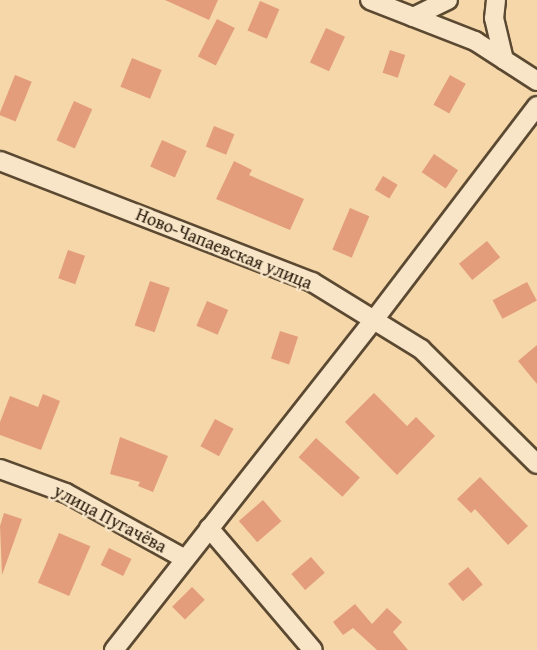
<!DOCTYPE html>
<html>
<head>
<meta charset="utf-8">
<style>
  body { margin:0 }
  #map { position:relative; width:537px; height:650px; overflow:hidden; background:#f5d7a9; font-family:"Gentium Book Plus",serif }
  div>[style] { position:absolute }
  .building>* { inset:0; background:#e39d7a; transform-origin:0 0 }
  .roads { filter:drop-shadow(2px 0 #5b4932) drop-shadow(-2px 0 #5b4932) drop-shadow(0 2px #5b4932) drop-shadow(0 -2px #5b4932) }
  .street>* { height:18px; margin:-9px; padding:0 9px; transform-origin:9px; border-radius:9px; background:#f8e5c7 }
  span { translate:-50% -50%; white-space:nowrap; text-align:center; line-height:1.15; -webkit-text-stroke:5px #f8e5c7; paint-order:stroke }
  .street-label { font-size:18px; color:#281a0b }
</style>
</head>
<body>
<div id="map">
  <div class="building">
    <i style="clip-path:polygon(165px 0,218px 0,209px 20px)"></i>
    <i style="left:260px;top:1px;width:21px;height:32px;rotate:23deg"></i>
    <i style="left:217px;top:19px;width:20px;height:42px;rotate:27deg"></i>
    <i style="left:326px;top:28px;width:21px;height:38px;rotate:25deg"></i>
    <i style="left:390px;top:50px;width:16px;height:24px;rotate:18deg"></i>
    <i style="left:132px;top:58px;width:32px;height:31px;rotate:22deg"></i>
    <i style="left:15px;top:75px;width:18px;height:43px;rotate:22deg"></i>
    <i style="left:450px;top:75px;width:18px;height:34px;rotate:29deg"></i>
    <i style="left:74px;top:101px;width:20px;height:43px;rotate:24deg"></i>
    <i style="left:214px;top:126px;width:22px;height:22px;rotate:22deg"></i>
    <i style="left:162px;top:140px;width:27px;height:29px;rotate:24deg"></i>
    <i style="left:434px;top:154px;width:29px;height:22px;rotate:34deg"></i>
    <i style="clip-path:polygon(234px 161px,252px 170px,249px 175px,304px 199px,290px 230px,216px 199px)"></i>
    <i style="left:383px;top:176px;width:17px;height:16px;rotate:31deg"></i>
    <i style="left:350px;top:208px;width:21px;height:45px;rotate:23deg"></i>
    <i style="left:487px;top:241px;width:21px;height:36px;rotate:51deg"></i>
    <i style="left:68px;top:250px;width:18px;height:30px;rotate:19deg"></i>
    <i style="left:150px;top:281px;width:21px;height:47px;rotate:19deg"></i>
    <i style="left:527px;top:282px;width:21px;height:39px;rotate:62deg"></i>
    <i style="left:207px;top:301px;width:23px;height:27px;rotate:23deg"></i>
    <i style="left:280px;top:331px;width:19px;height:29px;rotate:18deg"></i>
    <i style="clip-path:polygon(537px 345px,537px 384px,518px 361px)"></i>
    <i style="clip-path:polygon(374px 393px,407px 426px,416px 417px,435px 436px,397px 475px,345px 422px)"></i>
    <i style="clip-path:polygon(43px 394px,60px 401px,41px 450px,0 435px,0 422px,10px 396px,38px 407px)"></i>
    <i style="left:215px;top:419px;width:21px;height:31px;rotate:28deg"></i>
    <i style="clip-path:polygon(120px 437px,168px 456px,153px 492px,138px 486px,140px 482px,110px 474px)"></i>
    <i style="left:316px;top:438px;width:59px;height:26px;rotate:42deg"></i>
    <i style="clip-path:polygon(480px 477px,528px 526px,508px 545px,475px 509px,471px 513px,457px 499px)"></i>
    <i style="left:263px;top:500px;width:28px;height:32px;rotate:49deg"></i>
    <i style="clip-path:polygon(4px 513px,22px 519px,2px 575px,0 526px)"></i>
    <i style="left:59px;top:533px;width:34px;height:54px;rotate:23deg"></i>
    <i style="left:109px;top:548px;width:25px;height:19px;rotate:26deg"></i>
    <i style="left:311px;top:557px;width:21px;height:26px;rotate:49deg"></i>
    <i style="left:468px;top:567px;width:23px;height:26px;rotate:50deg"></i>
    <i style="left:192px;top:587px;width:18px;height:28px;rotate:45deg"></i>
    <i style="clip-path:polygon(355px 604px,372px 624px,387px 608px,402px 622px,393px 632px,408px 650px,377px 650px,353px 628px,343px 635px,333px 622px)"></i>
  </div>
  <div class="roads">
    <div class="street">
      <i style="left:370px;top:0;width:113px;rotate:21.3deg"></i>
      <i style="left:475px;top:41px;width:74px;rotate:32.8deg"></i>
      <i style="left:496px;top:0;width:18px;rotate:96deg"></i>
      <i style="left:494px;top:18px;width:43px;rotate:76.6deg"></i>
      <i style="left:413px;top:17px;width:39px;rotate:-26deg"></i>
      <i style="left:0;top:161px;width:335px;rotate:21.2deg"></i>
      <i style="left:312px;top:282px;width:128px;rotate:31.6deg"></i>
      <i style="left:421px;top:349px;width:163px;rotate:44.8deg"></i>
      <i style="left:0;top:469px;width:70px;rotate:20deg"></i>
      <i style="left:66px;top:493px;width:136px;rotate:29deg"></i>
      <i style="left:209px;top:528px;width:160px;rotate:49.6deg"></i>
      <i style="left:114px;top:650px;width:420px;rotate:-51.8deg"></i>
      <i style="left:374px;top:320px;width:269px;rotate:-52.7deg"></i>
    </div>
  </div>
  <div class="street-label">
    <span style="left:224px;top:249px;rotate:22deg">Ново-Чапаевская улица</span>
    <span style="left:110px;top:519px;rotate:28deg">улица Пугачёва</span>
  </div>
</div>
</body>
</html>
